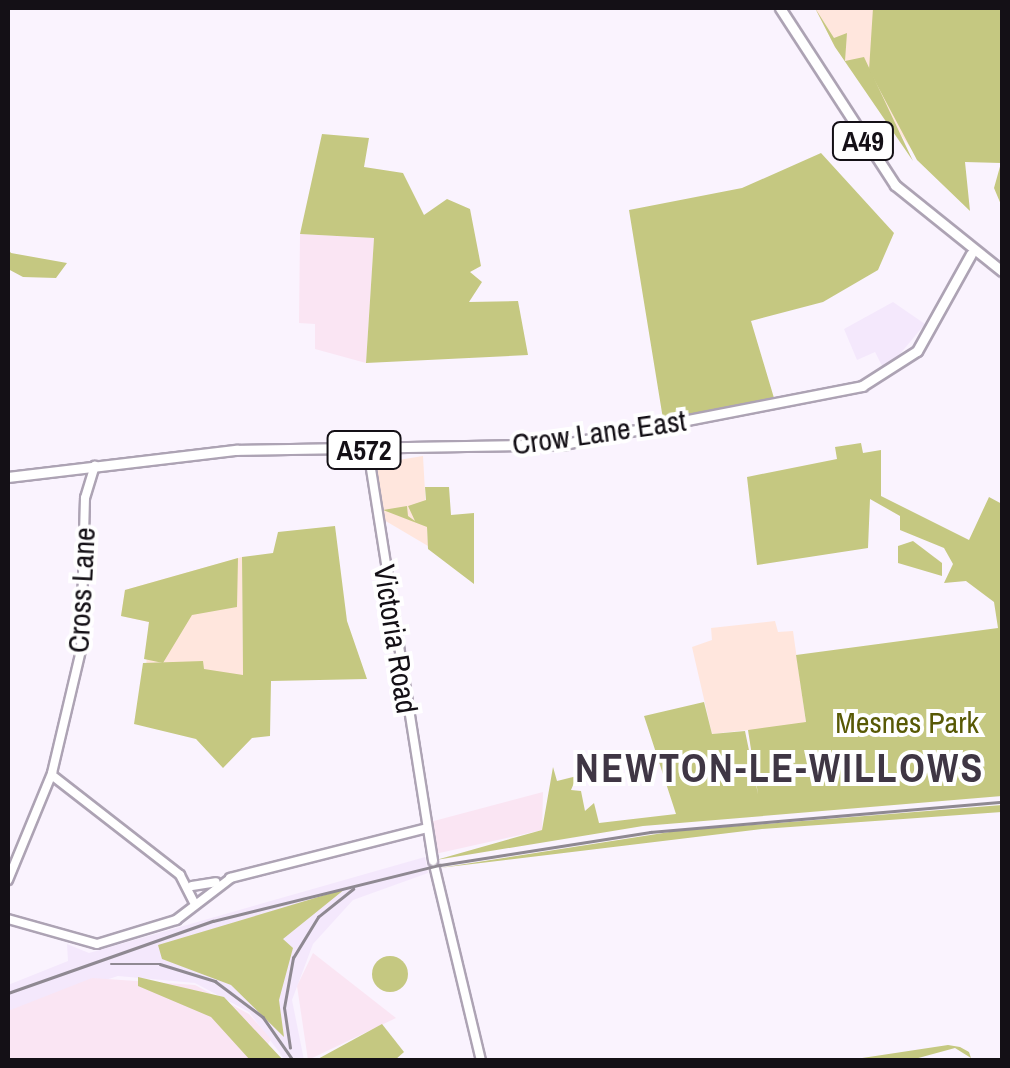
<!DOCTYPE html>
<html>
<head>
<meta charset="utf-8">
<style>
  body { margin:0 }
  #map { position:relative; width:1010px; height:1068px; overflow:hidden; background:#faf3fe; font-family:"Archivo Narrow",sans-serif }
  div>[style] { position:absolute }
  .built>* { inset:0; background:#f4e8fc }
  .industrial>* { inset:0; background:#fae5f3 }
  .education>* { inset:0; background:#ffe6dd }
  .green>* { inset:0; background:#c5c881 }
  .round { border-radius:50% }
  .roads { filter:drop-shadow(2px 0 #ada3b4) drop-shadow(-2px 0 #ada3b4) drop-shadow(0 2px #ada3b4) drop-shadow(0 -2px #ada3b4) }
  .minor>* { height:8px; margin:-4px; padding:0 4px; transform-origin:4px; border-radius:4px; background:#fff }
  .major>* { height:9px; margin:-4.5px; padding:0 4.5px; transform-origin:4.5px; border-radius:4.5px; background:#fff }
  .rail>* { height:2.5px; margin:-1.25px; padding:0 1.25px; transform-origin:1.25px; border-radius:1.25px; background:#8f8992 }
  span { translate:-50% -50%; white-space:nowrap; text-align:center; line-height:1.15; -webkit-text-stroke:8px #fff; paint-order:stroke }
  .shield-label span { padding:2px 8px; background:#fff; border:2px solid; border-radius:8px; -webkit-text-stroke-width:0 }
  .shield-label { font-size:28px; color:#141016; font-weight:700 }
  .street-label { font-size:30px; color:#141016 }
  .park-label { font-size:30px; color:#585905 }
  .district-label { font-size:40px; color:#3f3644; font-weight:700; letter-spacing:2.5px }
  .frame { position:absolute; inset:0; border:10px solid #141016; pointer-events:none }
</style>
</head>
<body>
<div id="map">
  <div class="built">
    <i style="clip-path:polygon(893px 302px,925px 324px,885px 372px,875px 352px,857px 360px,844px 329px)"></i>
    <i style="clip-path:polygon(425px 857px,428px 873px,353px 900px,313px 944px,292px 1000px,304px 1060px,285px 1060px,249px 1012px,195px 983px,118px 976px,8px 1011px,8px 985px,68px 961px,67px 944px,89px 953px)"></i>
  </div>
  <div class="industrial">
    <i style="clip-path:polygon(300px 234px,374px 238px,366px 363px,315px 349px,315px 324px,299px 323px)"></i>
    <i style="clip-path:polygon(543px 792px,542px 830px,435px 854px,430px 822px)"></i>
    <i style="clip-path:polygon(313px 953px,396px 1018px,308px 1060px,297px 986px)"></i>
    <i style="clip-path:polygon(92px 978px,195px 985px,249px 1014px,271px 1039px,259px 1060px,8px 1060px,8px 1011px)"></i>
  </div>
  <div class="education">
    <i style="clip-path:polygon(815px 8px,965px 8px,919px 159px,835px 47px)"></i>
    <i style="clip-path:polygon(423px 456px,428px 546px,384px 520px,374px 464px)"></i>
    <i style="clip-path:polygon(242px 557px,243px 676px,146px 668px,149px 622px,121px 616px,125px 590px)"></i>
    <i style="clip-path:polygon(775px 621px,778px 632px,793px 631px,806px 723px,759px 793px,748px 730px,712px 734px,692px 647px,712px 640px,711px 628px)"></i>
  </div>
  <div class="green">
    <i style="clip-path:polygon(815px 8px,834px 38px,847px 33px,845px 61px,864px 57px,913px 161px,835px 47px)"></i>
    <i style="clip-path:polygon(873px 8px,1002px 8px,1002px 207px,994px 188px,1001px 163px,965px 162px,970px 211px,917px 160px,869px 70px)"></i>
    <i style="clip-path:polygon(322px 134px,369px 138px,364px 167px,403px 173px,424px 215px,447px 199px,470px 209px,481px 266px,470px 272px,482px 282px,469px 302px,518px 301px,528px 355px,366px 363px,374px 238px,300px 234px)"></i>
    <i style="clip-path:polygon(821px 153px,894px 233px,878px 270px,823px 302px,751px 321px,774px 398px,663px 419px,629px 210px,742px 188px)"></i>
    <i style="clip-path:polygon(8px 249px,11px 253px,67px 263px,56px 278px,23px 277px,8px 269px)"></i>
    <i style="clip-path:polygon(861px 443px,863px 453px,881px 450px,881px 496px,969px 540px,989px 497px,1002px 504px,1002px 796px,643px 826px,436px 860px,542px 830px,553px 767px,557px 781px,577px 776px,571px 790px,581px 791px,585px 811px,594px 803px,599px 823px,676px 814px,644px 716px,704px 702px,712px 734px,745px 731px,758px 794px,748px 730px,806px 722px,796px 655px,998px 628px,994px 602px,966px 581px,944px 583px,953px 564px,944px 548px,900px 530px,900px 516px,870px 499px,868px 548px,757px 565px,747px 477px,837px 459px,835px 447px)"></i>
    <i style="clip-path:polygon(425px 487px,449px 487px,451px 515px,474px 513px,474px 584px,428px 549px,427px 527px,383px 510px,407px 506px,408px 516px,415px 521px,408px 506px,426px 500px)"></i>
    <i style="clip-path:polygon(335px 526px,347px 621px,367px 679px,271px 681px,270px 736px,252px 738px,223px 768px,196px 739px,134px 724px,143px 663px,203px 661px,204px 669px,243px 675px,242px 557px,273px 553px,278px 532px)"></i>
    <i style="clip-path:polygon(913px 541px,942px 563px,942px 576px,898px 563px,898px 546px)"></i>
    <i style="clip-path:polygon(238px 558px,237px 607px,192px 615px,163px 663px,144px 659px,149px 622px,121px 616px,125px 590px)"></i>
    <i style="clip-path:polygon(1002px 805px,1002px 812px,762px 829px,439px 868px,676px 831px)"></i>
    <i style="clip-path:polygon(345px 889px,283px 939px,293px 948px,279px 1000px,284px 1037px,231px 985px,162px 959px,158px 945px)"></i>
    <i class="round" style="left:372px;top:956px;width:36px;height:36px"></i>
    <i style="clip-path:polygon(138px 977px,224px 997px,283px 1060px,250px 1060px,211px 1017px,138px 986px)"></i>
    <i style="clip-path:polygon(382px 1024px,404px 1052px,395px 1060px,316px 1060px)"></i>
    <i style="clip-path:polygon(948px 1045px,960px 1047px,969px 1052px,971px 1058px,955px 1048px,911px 1060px,849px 1060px)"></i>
  </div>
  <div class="roads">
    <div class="minor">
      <i style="left:368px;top:450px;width:416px;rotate:81deg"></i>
      <i style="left:53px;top:776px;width:161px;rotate:37.9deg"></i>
      <i style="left:180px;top:875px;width:30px;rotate:63deg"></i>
      <i style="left:435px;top:869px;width:196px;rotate:76.5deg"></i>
      <i style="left:230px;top:878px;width:200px;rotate:-14.2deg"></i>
      <i style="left:8px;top:880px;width:116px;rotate:-67.6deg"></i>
      <i style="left:52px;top:773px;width:126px;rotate:-76.7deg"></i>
      <i style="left:81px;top:650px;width:152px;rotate:-88.5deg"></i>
      <i style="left:85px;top:498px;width:34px;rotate:-73deg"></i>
      <i style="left:192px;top:886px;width:24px;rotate:-9deg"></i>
      <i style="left:8px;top:919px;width:92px;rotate:15.7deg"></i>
      <i style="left:97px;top:944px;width:83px;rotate:-16.9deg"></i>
      <i style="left:176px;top:920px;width:69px;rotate:-37.4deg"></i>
    </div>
    <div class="major">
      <i style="left:780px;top:8px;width:211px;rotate:57deg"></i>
      <i style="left:895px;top:185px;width:137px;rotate:38.8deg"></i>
      <i style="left:8px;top:477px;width:230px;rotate:-6.8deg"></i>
      <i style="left:236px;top:450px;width:328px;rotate:-1deg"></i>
      <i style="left:564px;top:444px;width:304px;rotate:-11deg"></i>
      <i style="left:862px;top:386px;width:65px;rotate:-32.5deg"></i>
      <i style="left:917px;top:351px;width:111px;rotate:-60.9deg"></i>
    </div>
  </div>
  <div class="rail">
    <i style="left:111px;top:964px;width:49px"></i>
    <i style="left:160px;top:964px;width:58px;rotate:17.2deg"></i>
    <i style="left:215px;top:981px;width:60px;rotate:36.9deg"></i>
    <i style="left:263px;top:1017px;width:52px;rotate:55.1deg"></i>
    <i style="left:8px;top:993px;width:217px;rotate:-19.4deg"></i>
    <i style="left:213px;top:921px;width:234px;rotate:-13.9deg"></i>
    <i style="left:440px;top:865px;width:213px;rotate:-8.9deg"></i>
    <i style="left:650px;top:832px;width:353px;rotate:-4.9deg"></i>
    <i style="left:290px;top:1048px;width:40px;rotate:-98.5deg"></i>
    <i style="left:284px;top:1008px;width:51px;rotate:-79.8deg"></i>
    <i style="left:293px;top:958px;width:48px;rotate:-58.6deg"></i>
    <i style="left:318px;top:917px;width:45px;rotate:-38.7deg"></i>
  </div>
  <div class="shield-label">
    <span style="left:863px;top:141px">A49</span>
    <span style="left:364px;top:450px">A572</span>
  </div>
  <div class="street-label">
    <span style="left:599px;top:432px;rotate:-8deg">Crow Lane East</span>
    <span style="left:81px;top:590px;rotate:-87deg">Cross Lane</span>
    <span style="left:396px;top:639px;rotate:81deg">Victoria Road</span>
  </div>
  <div class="park-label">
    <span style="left:907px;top:722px">Mesnes Park</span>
  </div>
  <div class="district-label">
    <span style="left:780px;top:768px">NEWTON-LE-WILLOWS</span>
  </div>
  <div class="frame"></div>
</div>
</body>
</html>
